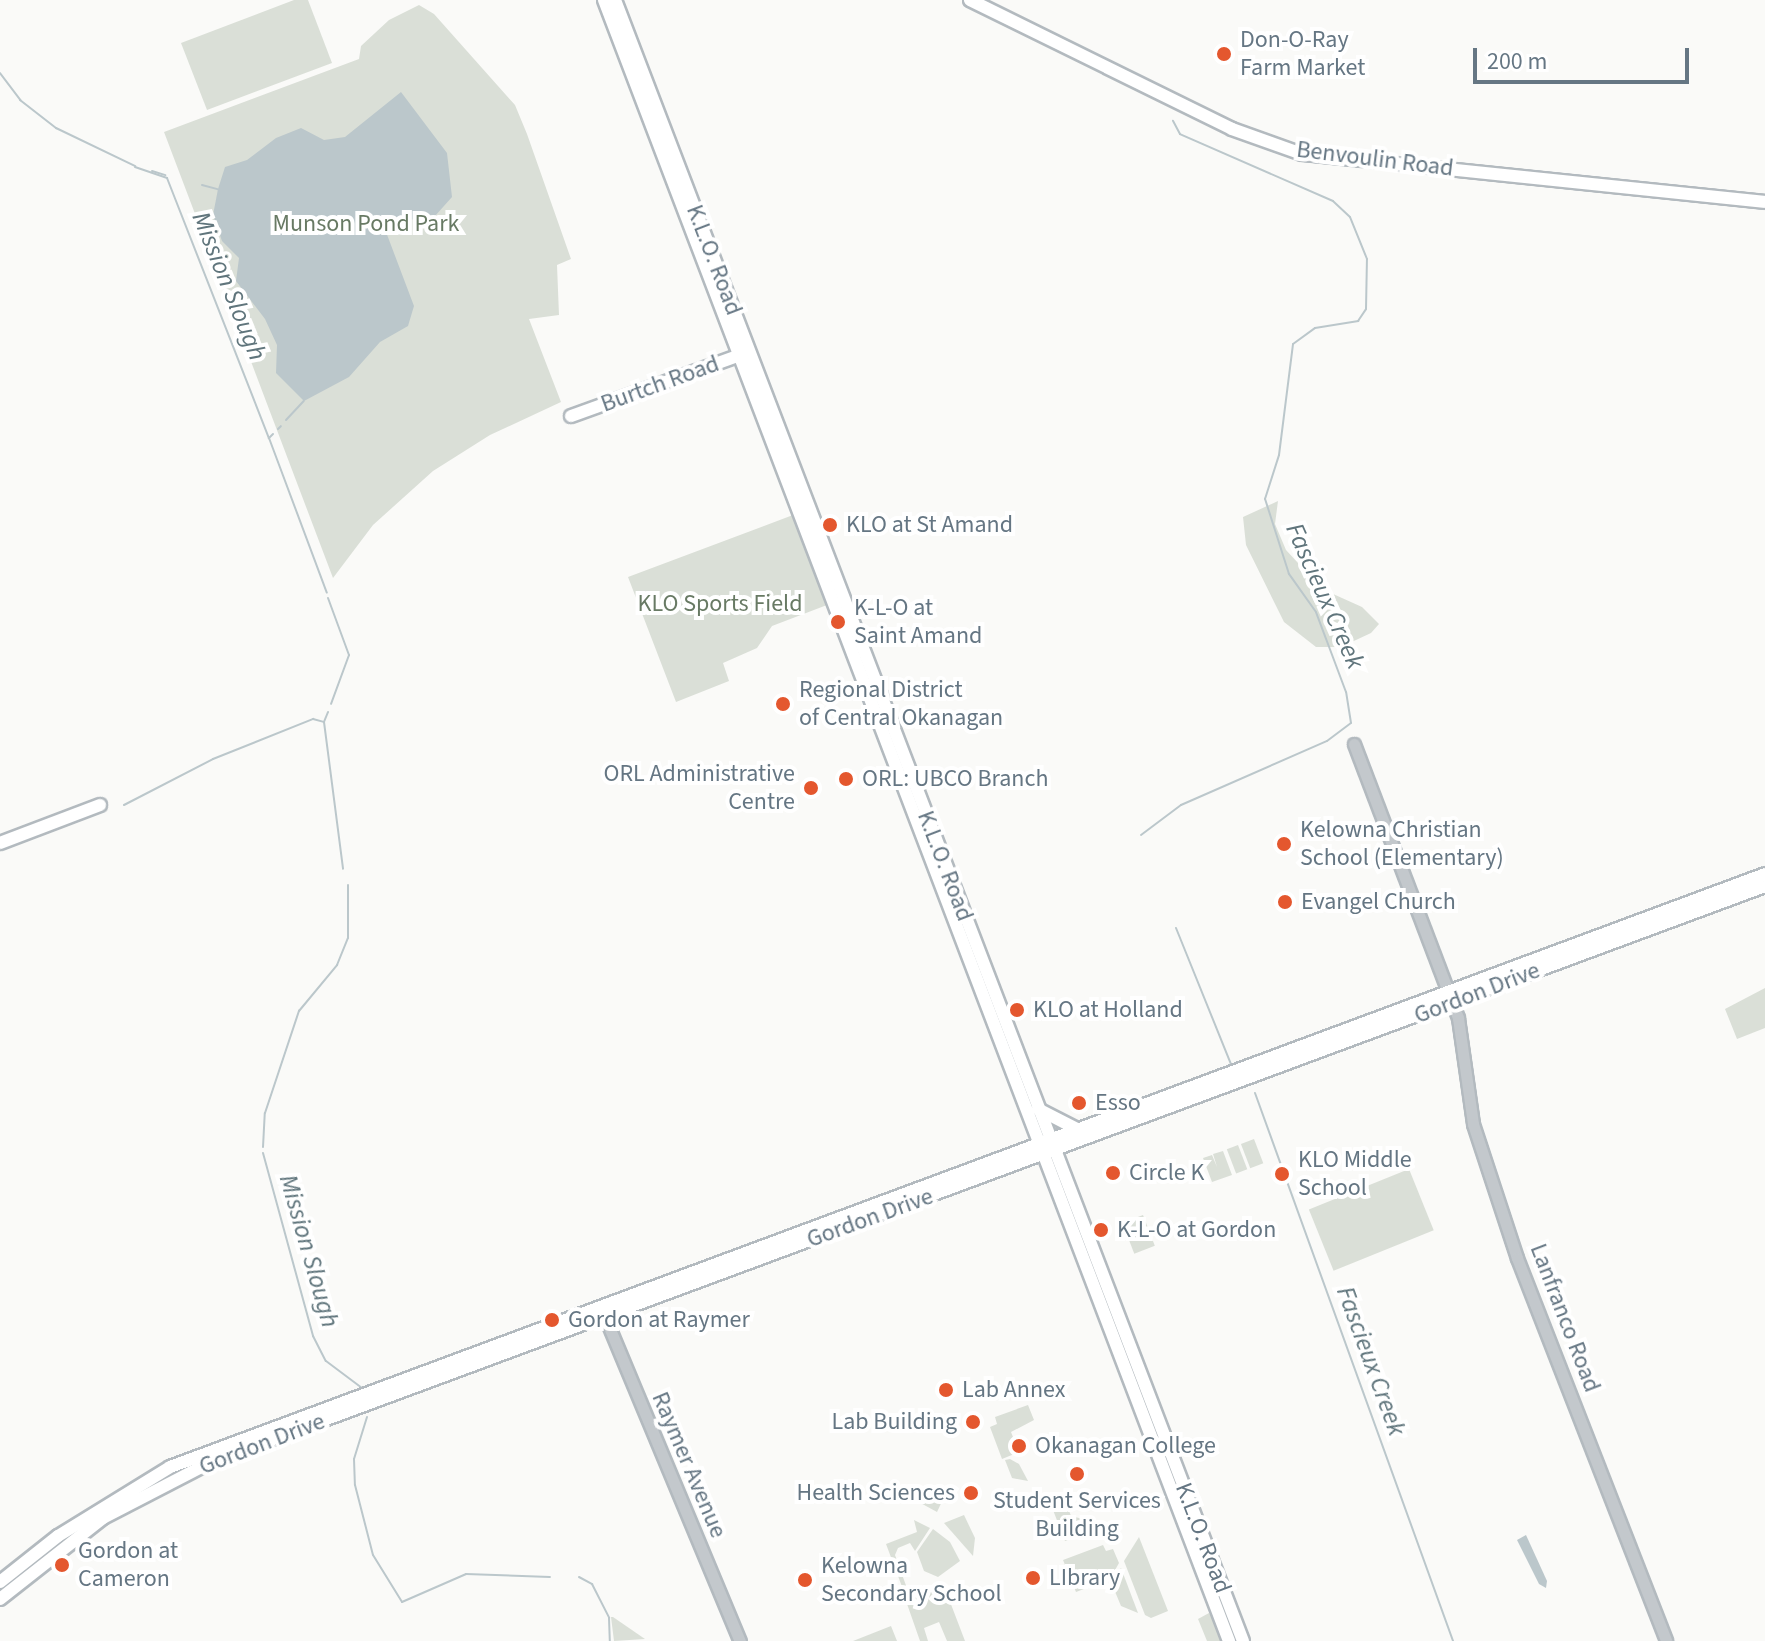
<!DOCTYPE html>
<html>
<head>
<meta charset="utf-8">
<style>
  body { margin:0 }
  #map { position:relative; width:1765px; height:1641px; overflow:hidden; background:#fafaf8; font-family:"Source Sans 3",sans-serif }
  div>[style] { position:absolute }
  .green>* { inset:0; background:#dadfd7; transform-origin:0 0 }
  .water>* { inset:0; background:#bbc7cb }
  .stream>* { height:2px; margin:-1px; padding:0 1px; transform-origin:1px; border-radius:1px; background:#bbc7cb }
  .roads { filter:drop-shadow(2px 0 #b3babf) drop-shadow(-2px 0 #b3babf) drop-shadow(0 2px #b3babf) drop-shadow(0 -2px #b3babf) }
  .tertiary>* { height:11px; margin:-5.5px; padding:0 5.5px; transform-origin:5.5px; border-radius:5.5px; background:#c3c8cc }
  .secondary>* { height:12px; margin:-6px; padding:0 6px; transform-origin:6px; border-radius:6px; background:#fff }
  .dots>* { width:22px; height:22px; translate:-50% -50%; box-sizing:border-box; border:4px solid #fff; border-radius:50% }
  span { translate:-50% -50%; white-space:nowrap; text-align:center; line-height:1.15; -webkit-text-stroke:8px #fff; paint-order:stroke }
  .poi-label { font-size:24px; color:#657683 }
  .left { translate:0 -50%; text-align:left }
  .right { translate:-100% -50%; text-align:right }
  .street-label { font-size:24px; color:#657683 }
  .park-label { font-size:24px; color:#687a64 }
  .water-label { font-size:26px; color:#60757c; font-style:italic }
  .scale { position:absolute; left:1473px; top:48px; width:216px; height:36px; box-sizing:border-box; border:4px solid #657683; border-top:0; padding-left:10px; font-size:24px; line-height:28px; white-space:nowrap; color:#657683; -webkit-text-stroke:6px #fff; paint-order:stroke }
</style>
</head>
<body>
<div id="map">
  <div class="green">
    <i style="clip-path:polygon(294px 0,308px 0,332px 63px,207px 110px,181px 43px)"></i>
    <i style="clip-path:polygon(419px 5px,434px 14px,515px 105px,527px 134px,571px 259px,557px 265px,559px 315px,529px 319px,561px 402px,490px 435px,433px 471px,373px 525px,333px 578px,164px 132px,359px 59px,361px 46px,389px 20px)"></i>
    <i style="clip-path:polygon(1278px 501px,1275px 524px,1286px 550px,1322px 589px,1362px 607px,1379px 624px,1371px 633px,1341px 647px,1316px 647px,1284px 622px,1246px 545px,1243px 517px)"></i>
    <i style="clip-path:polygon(793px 515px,827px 605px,772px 626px,757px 648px,723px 663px,729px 681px,676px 702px,628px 577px)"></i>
    <i style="clip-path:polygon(1765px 988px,1765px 1028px,1737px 1039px,1725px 1009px)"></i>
    <i style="left:1254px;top:1139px;width:26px;height:14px;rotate:69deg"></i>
    <i style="left:1238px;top:1145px;width:26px;height:12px;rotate:69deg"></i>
    <i style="clip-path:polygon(1223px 1151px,1232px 1175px,1212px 1182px,1203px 1158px,1212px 1155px,1217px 1167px,1213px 1154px)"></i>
    <i style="left:1409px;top:1169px;width:66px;height:108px;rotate:68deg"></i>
    <i style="left:1143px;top:1215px;width:33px;height:22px;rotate:69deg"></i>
    <i style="clip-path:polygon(1028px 1405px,1034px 1420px,1011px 1432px,1019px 1452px,1002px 1459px,990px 1427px,997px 1424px,995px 1417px)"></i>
    <i style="clip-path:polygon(1010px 1459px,1019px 1464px,1028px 1481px,1012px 1478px,1005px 1460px)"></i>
    <i style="clip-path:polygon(937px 1489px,945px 1495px,937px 1512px,915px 1500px)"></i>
    <i style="clip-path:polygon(1067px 1505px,1071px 1516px,1087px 1520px,1091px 1531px,1065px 1541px,1053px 1510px)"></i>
    <i style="clip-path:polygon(964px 1515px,975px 1538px,973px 1556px,944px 1523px)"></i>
    <i style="clip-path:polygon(914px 1520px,930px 1528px,915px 1551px,910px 1543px,898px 1548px,895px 1555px,908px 1591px,904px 1592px,886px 1544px,917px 1532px)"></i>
    <i style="clip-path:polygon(933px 1529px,950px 1542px,960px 1561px,938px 1577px,924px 1571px,917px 1552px)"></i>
    <i style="clip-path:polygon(1139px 1537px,1168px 1611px,1151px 1618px,1145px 1615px,1124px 1561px)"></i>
    <i style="clip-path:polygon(1103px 1545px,1106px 1551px,1113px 1549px,1119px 1563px,1110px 1579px,1076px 1592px,1063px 1560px)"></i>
    <i style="clip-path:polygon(1121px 1568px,1138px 1613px,1121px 1606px,1111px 1582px)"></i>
    <i style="clip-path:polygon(944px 1586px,965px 1641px,947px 1641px,939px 1622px,924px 1628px,928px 1641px,920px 1641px,906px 1601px)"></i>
    <i style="clip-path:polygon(1209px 1613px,1214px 1620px,1222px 1641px,1207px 1641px,1198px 1619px)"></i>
    <i style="clip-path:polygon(611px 1617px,613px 1617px,645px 1639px,614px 1641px)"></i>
    <i style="clip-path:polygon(891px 1626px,897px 1641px,853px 1641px)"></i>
  </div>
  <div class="water">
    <i style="clip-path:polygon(401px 92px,447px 153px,452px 197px,435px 216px,383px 224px,414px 306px,408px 326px,380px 342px,349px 377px,304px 401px,276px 373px,277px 345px,265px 319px,236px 281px,239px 258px,222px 241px,213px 215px,218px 189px,225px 167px,247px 160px,276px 138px,301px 128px,324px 140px,345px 137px)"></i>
    <i style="clip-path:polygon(1526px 1535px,1547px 1581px,1546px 1588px,1539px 1584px,1517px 1540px)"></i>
  </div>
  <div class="stream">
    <i style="left:0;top:73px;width:34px;rotate:53deg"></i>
    <i style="left:20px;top:100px;width:46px;rotate:37.9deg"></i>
    <i style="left:56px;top:128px;width:88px;rotate:25.7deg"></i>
    <i style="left:135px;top:167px;width:34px;rotate:19deg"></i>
    <i style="left:167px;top:178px;width:279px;rotate:68.6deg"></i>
    <i style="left:152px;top:171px;width:14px;rotate:17deg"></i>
    <i style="left:202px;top:185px;width:16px;rotate:15deg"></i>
    <i style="left:286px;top:420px;width:26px;rotate:-47deg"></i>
    <i style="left:278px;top:429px;width:4px;rotate:-45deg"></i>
    <i style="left:273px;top:434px;width:6px;rotate:135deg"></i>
    <i style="left:269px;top:438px;width:165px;rotate:69.5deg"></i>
    <i style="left:328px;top:598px;width:61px;rotate:69.8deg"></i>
    <i style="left:349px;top:655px;width:52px;rotate:110.2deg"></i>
    <i style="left:328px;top:712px;width:11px;rotate:112deg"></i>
    <i style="left:324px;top:722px;width:148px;rotate:82.6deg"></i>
    <i style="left:124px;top:805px;width:100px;rotate:-27.3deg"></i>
    <i style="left:213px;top:759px;width:108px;rotate:-21.8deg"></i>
    <i style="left:313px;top:719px;width:11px;rotate:15deg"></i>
    <i style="left:1141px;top:835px;width:50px;rotate:-36.9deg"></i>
    <i style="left:1181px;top:805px;width:159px;rotate:-23.7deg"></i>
    <i style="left:1327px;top:741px;width:30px;rotate:-37deg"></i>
    <i style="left:1351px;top:723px;width:31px;rotate:-99deg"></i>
    <i style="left:1346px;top:692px;width:85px;rotate:-110.6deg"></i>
    <i style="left:1316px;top:612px;width:47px;rotate:-125.4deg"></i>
    <i style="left:1289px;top:574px;width:79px;rotate:-107.7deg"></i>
    <i style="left:1265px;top:499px;width:46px;rotate:-72.3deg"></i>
    <i style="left:1279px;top:455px;width:112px;rotate:-82.8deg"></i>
    <i style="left:1293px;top:344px;width:27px;rotate:-36deg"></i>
    <i style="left:1315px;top:328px;width:44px;rotate:-9.2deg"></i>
    <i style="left:1358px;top:321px;width:14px;rotate:-56deg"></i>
    <i style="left:1366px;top:309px;width:50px;rotate:-88.9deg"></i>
    <i style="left:1367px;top:259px;width:45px;rotate:-112deg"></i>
    <i style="left:1350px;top:217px;width:23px;rotate:-137deg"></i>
    <i style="left:1333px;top:201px;width:167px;rotate:-156.4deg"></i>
    <i style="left:1180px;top:134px;width:15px;rotate:-118deg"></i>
    <i style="left:1176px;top:928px;width:147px;rotate:68deg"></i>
    <i style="left:1255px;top:1093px;width:583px;rotate:70.13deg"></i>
    <i style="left:263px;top:1147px;width:34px;rotate:-87deg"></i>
    <i style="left:265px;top:1113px;width:108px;rotate:-71.6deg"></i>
    <i style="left:299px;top:1011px;width:60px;rotate:-50.4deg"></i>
    <i style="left:337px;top:965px;width:29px;rotate:-68deg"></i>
    <i style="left:348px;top:938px;width:53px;rotate:-90deg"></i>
    <i style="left:263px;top:1153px;width:190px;rotate:74.7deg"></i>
    <i style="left:313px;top:1336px;width:28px;rotate:63deg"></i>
    <i style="left:326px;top:1361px;width:45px;rotate:36.9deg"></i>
    <i style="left:367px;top:1417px;width:44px;rotate:107.2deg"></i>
    <i style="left:354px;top:1459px;width:26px;rotate:88deg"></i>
    <i style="left:355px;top:1485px;width:72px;rotate:75.6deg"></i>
    <i style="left:373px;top:1555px;width:55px;rotate:58.3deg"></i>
    <i style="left:402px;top:1602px;width:70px;rotate:-23.6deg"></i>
    <i style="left:466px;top:1574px;width:84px;rotate:2deg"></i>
    <i style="left:579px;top:1577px;width:15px;rotate:28deg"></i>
    <i style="left:592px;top:1584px;width:38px;rotate:63deg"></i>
    <i style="left:609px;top:1618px;width:23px;rotate:88deg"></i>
  </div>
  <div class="roads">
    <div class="tertiary">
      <i style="left:1354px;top:744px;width:293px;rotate:69.2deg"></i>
      <i style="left:1458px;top:1018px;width:107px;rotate:81.9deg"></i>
      <i style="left:1473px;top:1124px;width:141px;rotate:71.8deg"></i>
      <i style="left:1517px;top:1258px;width:411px;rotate:68.7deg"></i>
      <i style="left:602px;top:1310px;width:359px;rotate:67.4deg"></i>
    </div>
    <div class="secondary">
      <i style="left:604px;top:0;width:1756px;rotate:69.15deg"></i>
      <i style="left:615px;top:0;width:1757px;rotate:69.06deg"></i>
      <i style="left:970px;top:0;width:292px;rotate:26.2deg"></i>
      <i style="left:1232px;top:129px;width:74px;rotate:19.7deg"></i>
      <i style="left:1302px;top:154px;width:465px;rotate:5.9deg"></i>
      <i style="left:571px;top:416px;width:186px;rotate:-19.8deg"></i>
      <i style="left:0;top:843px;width:107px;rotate:-20.8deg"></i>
      <i style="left:1038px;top:1109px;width:44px;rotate:27.1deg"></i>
      <i style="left:0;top:1582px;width:74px;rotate:-38.4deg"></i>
      <i style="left:58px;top:1536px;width:132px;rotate:-31.6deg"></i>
      <i style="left:170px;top:1467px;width:1702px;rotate:-20.39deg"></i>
      <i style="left:0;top:1599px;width:131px;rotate:-38.2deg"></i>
      <i style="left:103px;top:1518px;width:124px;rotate:-27.4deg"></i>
      <i style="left:213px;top:1461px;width:1655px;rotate:-20.33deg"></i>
    </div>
  </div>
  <div class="dots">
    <i style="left:1224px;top:54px;background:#e4572e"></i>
    <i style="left:830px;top:525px;background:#e4572e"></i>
    <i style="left:838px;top:622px;background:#e4572e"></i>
    <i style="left:783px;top:704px;background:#e4572e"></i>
    <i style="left:846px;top:779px;background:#e4572e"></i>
    <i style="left:811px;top:788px;background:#e4572e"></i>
    <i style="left:1284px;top:844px;background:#e4572e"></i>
    <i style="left:1285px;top:902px;background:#e4572e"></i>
    <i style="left:1017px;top:1010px;background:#e4572e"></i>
    <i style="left:1079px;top:1103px;background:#e4572e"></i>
    <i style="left:1113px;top:1173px;background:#e4572e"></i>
    <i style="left:1282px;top:1174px;background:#e4572e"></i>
    <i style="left:1101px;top:1230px;background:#e4572e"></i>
    <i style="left:552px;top:1320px;background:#e4572e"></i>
    <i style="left:946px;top:1390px;background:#e4572e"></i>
    <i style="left:973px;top:1422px;background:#e4572e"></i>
    <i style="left:1019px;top:1446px;background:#e4572e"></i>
    <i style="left:1077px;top:1474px;background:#e4572e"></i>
    <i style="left:971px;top:1493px;background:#e4572e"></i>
    <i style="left:62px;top:1565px;background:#e4572e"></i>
    <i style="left:1033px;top:1578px;background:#e4572e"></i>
    <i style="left:805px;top:1580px;background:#e4572e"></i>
  </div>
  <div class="poi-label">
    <span class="left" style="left:1240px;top:54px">Don-O-Ray<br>Farm Market</span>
    <span class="left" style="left:846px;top:525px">KLO at St Amand</span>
    <span class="left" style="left:854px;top:622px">K-L-O at<br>Saint Amand</span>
    <span class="left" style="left:799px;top:704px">Regional District<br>of Central Okanagan</span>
    <span class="right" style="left:795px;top:788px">ORL Administrative<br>Centre</span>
    <span class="left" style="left:862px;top:779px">ORL: UBCO Branch</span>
    <span class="left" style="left:1300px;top:844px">Kelowna Christian<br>School (Elementary)</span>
    <span class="left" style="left:1301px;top:902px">Evangel Church</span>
    <span class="left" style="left:1033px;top:1010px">KLO at Holland</span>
    <span class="left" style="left:1095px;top:1103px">Esso</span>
    <span class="left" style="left:1298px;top:1174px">KLO Middle<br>School</span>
    <span class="left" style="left:1129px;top:1173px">Circle K</span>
    <span class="left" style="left:1117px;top:1230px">K-L-O at Gordon</span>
    <span class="left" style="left:568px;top:1320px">Gordon at Raymer</span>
    <span class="left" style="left:962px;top:1390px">Lab Annex</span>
    <span class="right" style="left:957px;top:1422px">Lab Building</span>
    <span class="left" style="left:1035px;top:1446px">Okanagan College</span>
    <span class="right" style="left:955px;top:1493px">Health Sciences</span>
    <span style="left:1077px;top:1515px">Student Services<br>Building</span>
    <span class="left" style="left:78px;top:1565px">Gordon at<br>Cameron</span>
    <span class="left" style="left:821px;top:1580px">Kelowna<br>Secondary School</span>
    <span class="left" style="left:1049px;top:1578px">LIbrary</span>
  </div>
  <div class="street-label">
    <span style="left:1375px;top:159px;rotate:7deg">Benvoulin Road</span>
    <span style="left:714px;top:260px;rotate:69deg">K.L.O. Road</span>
    <span style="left:660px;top:384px;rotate:-20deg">Burtch Road</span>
    <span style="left:945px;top:866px;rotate:69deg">K.L.O. Road</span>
    <span style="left:1477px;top:993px;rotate:-21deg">Gordon Drive</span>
    <span style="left:870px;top:1218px;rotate:-20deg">Gordon Drive</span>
    <span style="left:1565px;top:1318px;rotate:69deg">Lanfranco Road</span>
    <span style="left:262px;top:1444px;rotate:-21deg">Gordon Drive</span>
    <span style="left:689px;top:1465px;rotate:67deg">Raymer Avenue</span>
    <span style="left:1203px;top:1538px;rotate:69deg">K.L.O. Road</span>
  </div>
  <div class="park-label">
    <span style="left:366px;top:224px">Munson Pond Park</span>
    <span style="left:720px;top:604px">KLO Sports Field</span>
  </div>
  <div class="water-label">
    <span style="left:229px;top:286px;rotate:68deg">Mission Slough</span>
    <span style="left:1325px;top:596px;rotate:66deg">Fascieux Creek</span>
    <span style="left:309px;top:1251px;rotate:74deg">Mission Slough</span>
    <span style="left:1371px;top:1361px;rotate:70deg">Fascieux Creek</span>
  </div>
  <div class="scale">200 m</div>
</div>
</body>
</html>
